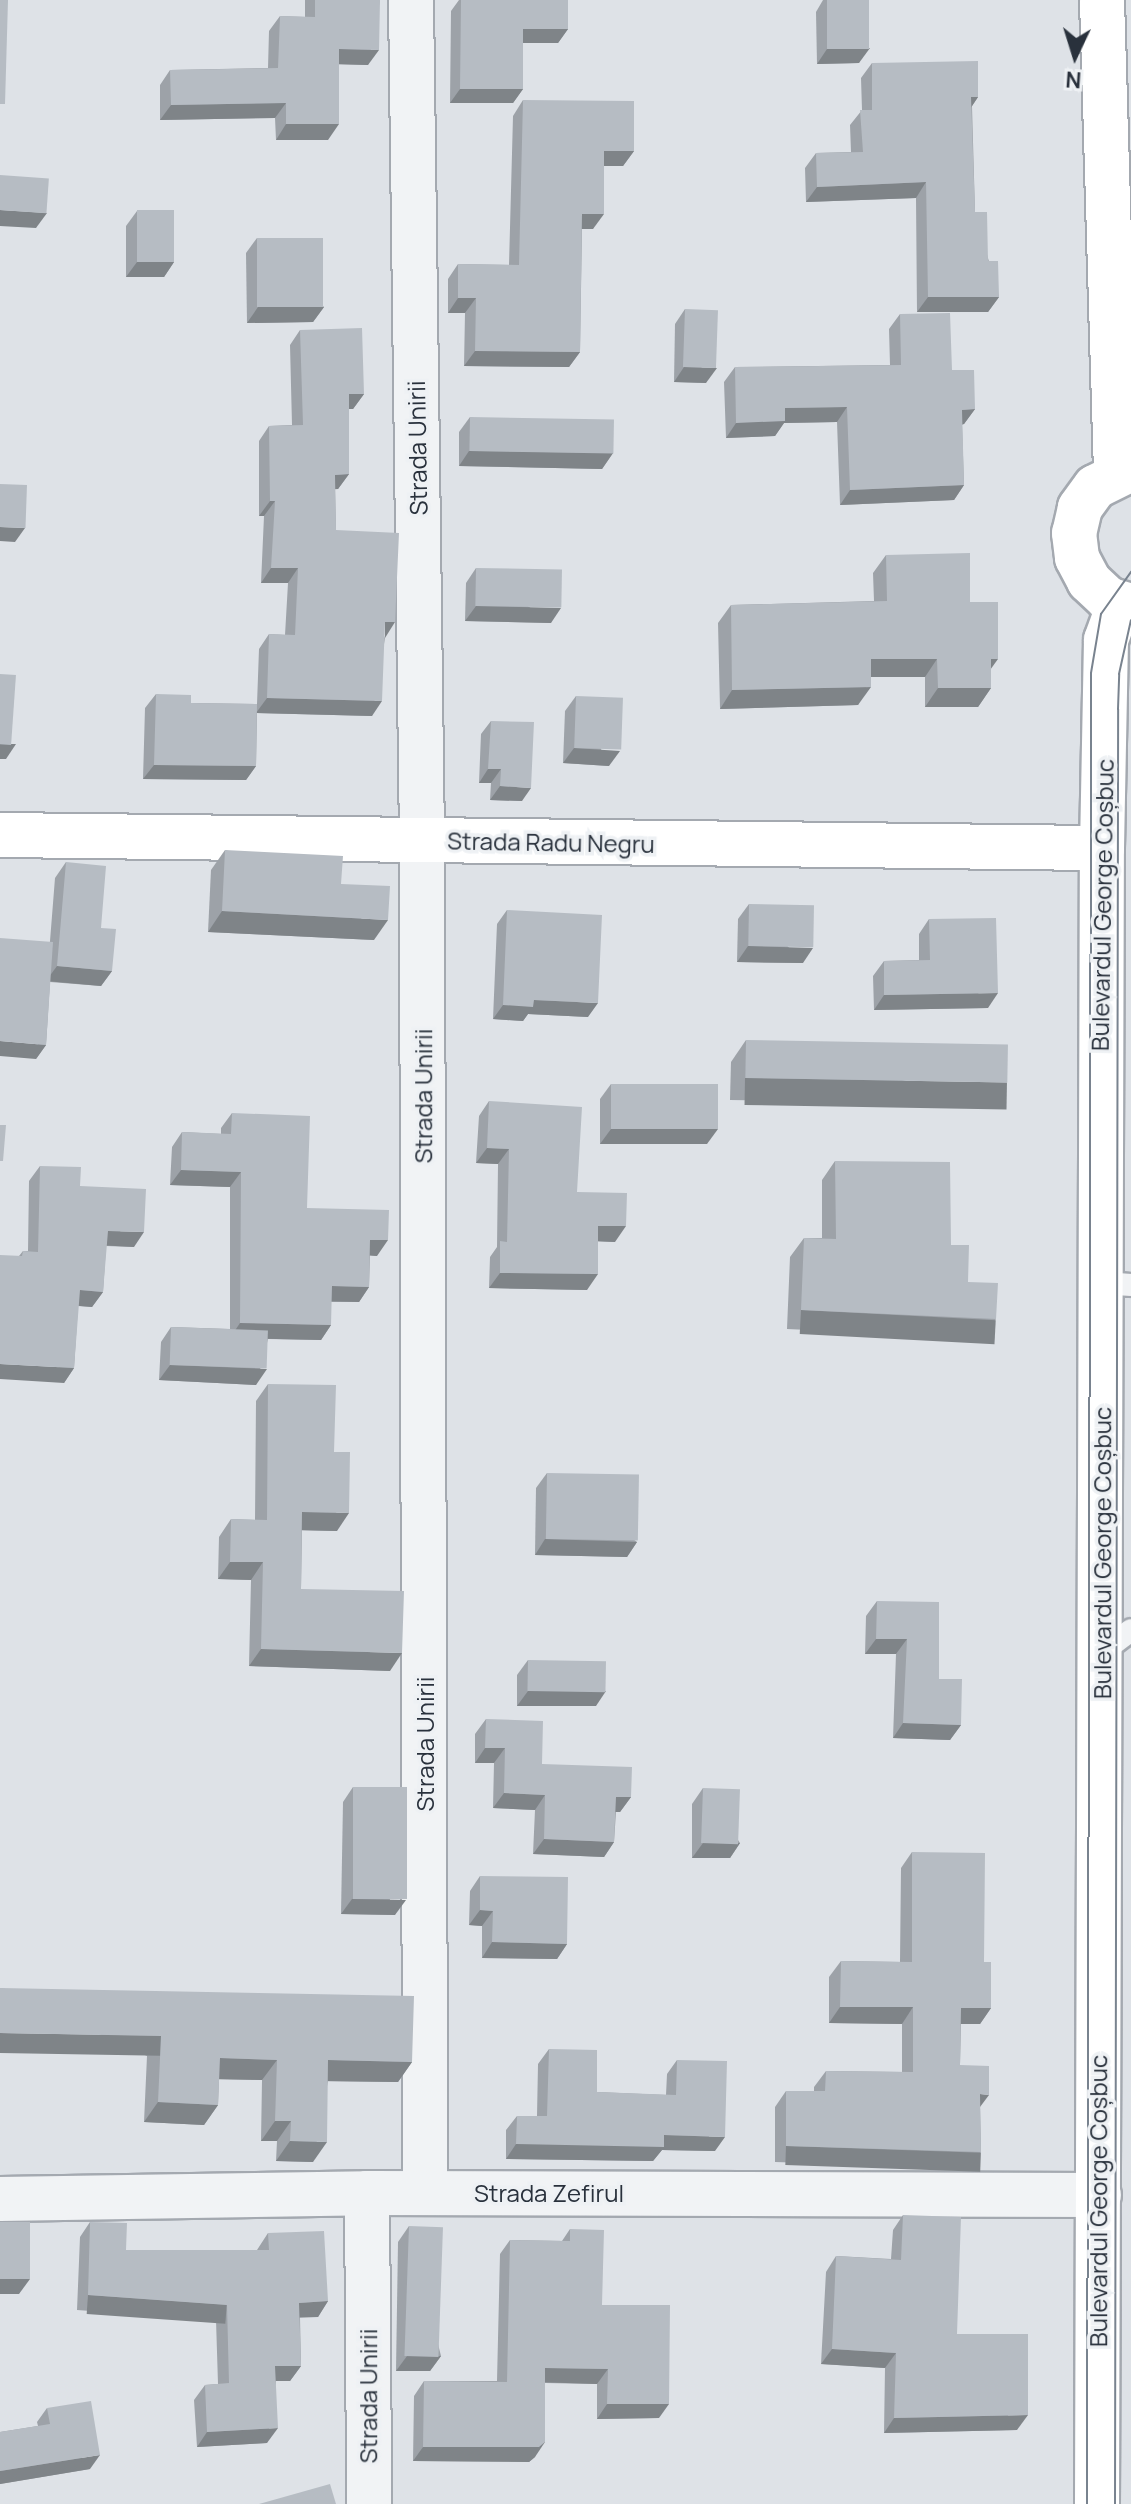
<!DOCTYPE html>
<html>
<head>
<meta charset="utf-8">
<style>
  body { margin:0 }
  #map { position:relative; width:1131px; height:2504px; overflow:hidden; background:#dee2e7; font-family:Manrope,sans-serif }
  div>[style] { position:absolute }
  .roads { filter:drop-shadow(2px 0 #a4a9b0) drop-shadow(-2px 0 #a4a9b0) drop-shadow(0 2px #a4a9b0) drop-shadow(0 -2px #a4a9b0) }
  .lane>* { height:22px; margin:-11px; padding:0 11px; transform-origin:11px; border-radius:11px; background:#f1f3f5 }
  .street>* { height:44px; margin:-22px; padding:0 22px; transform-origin:22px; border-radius:22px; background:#f1f3f5 }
  .secondary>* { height:44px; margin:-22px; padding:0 22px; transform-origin:22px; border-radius:22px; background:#fff }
  .primary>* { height:44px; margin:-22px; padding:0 22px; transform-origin:22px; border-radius:22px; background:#fff }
  .tram>* { height:2px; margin:-1px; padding:0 1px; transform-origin:1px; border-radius:1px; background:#79838f }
  .wall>* { inset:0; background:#9da2a8 }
  .shaded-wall>* { inset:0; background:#7f8488; transform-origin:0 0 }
  .building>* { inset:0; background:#b6bcc3; transform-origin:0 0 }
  span { translate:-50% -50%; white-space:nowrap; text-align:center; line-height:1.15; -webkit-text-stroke:7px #eef1f4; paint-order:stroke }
  .street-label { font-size:24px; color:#29313c }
  .north { position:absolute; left:1035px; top:16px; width:80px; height:80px; -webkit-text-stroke:6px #eef1f4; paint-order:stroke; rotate:184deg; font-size:22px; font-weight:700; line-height:32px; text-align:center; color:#29313c }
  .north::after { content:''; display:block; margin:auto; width:28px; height:36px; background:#29313c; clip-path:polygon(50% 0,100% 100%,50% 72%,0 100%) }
</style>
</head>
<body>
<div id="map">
  <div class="roads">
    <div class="lane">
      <i style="left:1103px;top:1283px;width:28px;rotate:4deg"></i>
      <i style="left:1102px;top:1652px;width:36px;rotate:-37deg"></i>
    </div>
    <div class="street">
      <i style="left:411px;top:0;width:840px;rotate:89.25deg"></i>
      <i style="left:422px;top:840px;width:1353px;rotate:89.87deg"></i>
      <i style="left:367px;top:2193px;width:311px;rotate:89.6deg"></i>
      <i style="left:0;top:2199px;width:367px;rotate:-0.9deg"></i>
      <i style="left:367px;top:2193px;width:732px;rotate:0.16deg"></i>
    </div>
    <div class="secondary">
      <i style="left:0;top:835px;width:1102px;rotate:0.68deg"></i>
    </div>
    <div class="primary">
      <i style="left:1102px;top:0;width:473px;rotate:88.3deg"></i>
      <i style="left:1131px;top:469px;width:40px;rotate:153.4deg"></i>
      <i style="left:1095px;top:487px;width:26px;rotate:126deg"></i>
      <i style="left:1080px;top:508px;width:26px;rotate:103deg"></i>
      <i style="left:1074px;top:533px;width:25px;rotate:83deg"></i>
      <i style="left:1077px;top:558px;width:26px;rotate:62deg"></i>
      <i style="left:1089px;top:581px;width:26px;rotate:43deg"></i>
      <i style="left:1108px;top:599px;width:24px;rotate:17deg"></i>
      <i style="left:1097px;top:2504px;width:1656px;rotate:-89.83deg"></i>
      <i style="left:1102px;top:848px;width:208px;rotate:-88.9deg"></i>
      <i style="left:1106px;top:640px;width:38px;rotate:-70deg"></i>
    </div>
  </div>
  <div class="tram">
    <i style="left:1087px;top:2504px;width:1831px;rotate:-89.87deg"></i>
    <i style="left:1091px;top:673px;width:60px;rotate:-80.4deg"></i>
    <i style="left:1101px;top:614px;width:52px;rotate:-54.5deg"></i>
    <i style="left:1115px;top:2504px;width:1795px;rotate:-89.9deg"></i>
    <i style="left:1118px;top:709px;width:35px;rotate:-88deg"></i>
    <i style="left:1119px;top:674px;width:55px;rotate:-77.5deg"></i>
  </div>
  <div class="wall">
    <i style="clip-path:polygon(305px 0,380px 0,368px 65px,339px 64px,328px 140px,276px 140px,275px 118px,160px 120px,160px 85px,170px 70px,268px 68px,269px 31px,280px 16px,305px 17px)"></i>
    <i style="clip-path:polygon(459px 0,568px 0,568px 29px,558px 43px,523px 43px,523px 89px,513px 103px,450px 103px,451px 11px)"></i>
    <i style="clip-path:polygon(823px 0,869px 0,859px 63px,817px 64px,816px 12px)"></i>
    <i style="clip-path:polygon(872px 63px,978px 97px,972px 106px,975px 212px,999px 297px,988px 312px,917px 312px,916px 198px,806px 202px,805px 168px,816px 153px,851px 152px,850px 125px,862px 110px,861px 78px)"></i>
    <i style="clip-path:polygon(523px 100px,634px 151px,623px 166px,604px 166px,593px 229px,582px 229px,580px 352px,569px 367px,464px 366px,465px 313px,448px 313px,448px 279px,458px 264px,509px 265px,513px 116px)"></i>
    <i style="clip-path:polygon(137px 211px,174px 262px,164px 277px,126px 277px,126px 226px)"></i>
    <i style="clip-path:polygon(257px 238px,324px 307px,313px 322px,247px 323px,246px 253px)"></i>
    <i style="clip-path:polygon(685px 309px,706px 383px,674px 382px,675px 324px)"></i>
    <i style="clip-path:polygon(900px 314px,952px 370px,975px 409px,964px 424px,962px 425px,964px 485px,954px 500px,840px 505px,837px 422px,784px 423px,775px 436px,726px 438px,724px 382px,735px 367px,890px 365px,889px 329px)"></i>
    <i style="clip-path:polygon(300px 330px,364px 394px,353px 409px,349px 409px,349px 474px,338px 489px,335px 489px,336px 530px,385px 638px,372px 716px,257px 713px,256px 766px,246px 780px,143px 779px,145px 708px,156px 694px,191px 703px,257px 704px,259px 649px,269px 634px,285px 635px,288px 583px,261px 583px,264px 516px,259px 516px,259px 441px,269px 426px,292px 425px,290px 345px)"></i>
    <i style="clip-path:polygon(470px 417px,613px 453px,602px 469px,459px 466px,459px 432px)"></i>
    <i style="clip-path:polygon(886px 555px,970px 602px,991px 669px,991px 688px,978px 707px,925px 707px,925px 677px,871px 677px,858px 705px,720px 709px,718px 623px,731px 605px,874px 601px,873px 573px)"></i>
    <i style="clip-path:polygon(476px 568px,551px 623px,465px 621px,466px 583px)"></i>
    <i style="clip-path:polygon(576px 696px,609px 766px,563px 763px,565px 711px)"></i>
    <i style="clip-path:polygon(491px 721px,522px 801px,490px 800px,491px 783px,479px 783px,481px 734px)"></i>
    <i style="clip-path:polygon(225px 850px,341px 884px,374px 940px,208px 932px,211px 870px)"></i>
    <i style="clip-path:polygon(66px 862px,101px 928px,112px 971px,101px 986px,50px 982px,46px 1045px,36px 1059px,50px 941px,55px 878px)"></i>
    <i style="clip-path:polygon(749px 904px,803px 963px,737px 962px,738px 919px)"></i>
    <i style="clip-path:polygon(507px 910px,588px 1017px,528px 1014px,523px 1021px,493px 1019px,497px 924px)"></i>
    <i style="clip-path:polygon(929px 919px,988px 1008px,874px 1010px,873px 976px,884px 961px,919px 960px,919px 934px)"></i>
    <i style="clip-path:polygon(746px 1040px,992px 1103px,730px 1100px,731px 1062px)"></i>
    <i style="clip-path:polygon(611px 1084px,707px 1144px,600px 1144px,600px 1099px)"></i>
    <i style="clip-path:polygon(489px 1101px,577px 1192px,615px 1242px,598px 1241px,587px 1290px,489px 1288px,490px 1257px,497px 1247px,498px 1164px,476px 1163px,479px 1116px)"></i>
    <i style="clip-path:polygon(232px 1113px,307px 1208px,377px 1256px,370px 1255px,369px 1287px,359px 1302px,331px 1302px,331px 1325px,321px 1340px,268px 1339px,256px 1385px,159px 1380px,161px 1342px,171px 1327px,230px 1329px,230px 1187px,170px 1185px,172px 1147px,182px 1132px,221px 1134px,221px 1128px)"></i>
    <i style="clip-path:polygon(835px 1161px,951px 1245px,968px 1282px,996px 1319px,983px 1338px,787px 1329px,790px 1257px,804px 1238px,822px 1238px,822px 1180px)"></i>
    <i style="clip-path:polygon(40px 1166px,80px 1186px,134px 1247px,106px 1246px,103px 1292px,92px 1307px,78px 1306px,74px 1368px,64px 1383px,19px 1256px,23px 1251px,28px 1251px,29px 1181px)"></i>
    <i style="clip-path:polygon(268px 1384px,334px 1452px,337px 1531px,302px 1530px,301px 1589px,390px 1671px,249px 1666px,251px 1580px,218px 1579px,219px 1537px,231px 1519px,255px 1520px,256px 1401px)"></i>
    <i style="clip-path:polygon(547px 1473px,637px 1542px,627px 1557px,535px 1555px,536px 1488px)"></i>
    <i style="clip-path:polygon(877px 1601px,939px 1679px,961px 1725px,950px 1740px,893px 1738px,896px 1654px,865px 1654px,866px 1616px)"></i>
    <i style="clip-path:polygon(528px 1660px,596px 1706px,517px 1706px,517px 1675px)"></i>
    <i style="clip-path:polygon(486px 1719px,542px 1764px,631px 1797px,620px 1812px,616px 1812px,614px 1842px,604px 1857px,533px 1854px,535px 1810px,493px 1808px,494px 1763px,475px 1763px,475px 1734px)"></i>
    <i style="clip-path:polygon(353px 1787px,395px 1915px,341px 1914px,343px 1802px)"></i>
    <i style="clip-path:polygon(703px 1788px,740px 1843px,730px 1858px,692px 1858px,692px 1804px)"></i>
    <i style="clip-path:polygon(912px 1852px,984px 1962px,991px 2008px,980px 2024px,961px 2024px,960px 2065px,980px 2107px,981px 2152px,970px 2168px,775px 2162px,775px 2107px,786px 2091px,814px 2091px,814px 2087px,826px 2071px,902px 2072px,902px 2024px,829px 2023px,829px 1977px,841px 1961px,900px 1962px,901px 1868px)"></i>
    <i style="clip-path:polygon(480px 1876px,567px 1944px,557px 1959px,482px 1958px,482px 1926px,469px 1925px,470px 1891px)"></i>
    <i style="clip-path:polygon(0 1988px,412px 2062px,398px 2082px,328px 2081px,313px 2162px,276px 2161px,277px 2141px,261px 2141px,262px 2080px,219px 2079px,218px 2105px,204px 2125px,144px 2122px,147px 2056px)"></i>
    <i style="clip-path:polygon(549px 2049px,597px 2092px,666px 2095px,667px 2074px,677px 2060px,715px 2151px,662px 2150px,653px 2161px,506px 2159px,506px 2130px,517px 2116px,537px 2116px,538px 2064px)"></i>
    <i style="clip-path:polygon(903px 2215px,957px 2334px,1017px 2430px,884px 2433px,885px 2368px,821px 2364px,826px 2272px,836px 2256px,891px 2259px,893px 2230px)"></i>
    <i style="clip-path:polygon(90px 2222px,126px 2250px,257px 2250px,268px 2233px,328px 2301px,318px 2317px,300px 2317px,301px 2366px,290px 2381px,276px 2381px,267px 2443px,197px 2447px,194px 2400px,205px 2385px,218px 2384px,216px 2320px,77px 2310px,80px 2237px)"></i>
    <i style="clip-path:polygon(409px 2226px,441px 2356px,430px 2371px,396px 2371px,398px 2242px)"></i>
    <i style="clip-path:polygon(570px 2229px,602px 2305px,659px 2418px,597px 2419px,597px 2384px,545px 2383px,535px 2457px,529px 2462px,413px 2461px,414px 2396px,424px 2381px,497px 2381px,500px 2254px,510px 2240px,562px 2241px)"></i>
    <i style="clip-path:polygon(47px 2408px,90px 2469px,0 2484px,0 2432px,38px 2426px,37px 2422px)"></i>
  </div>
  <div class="shaded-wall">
    <i style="clip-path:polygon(523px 29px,568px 29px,558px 43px,513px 43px)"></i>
    <i style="clip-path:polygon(870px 48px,859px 63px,817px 64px,827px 49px)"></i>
    <i style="clip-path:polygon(339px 49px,379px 50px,368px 65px,328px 64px)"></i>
    <i style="clip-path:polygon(460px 89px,523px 89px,513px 103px,450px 103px)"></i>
    <i style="clip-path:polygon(971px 97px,978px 97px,968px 112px)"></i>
    <i style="clip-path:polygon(286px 103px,275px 118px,160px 120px,171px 105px)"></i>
    <i style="clip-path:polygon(286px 124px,339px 124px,328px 140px,276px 140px)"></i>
    <i style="clip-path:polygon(604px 151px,634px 151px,623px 166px,594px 166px)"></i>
    <i style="clip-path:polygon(926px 182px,916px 198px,806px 202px,817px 187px)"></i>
    <i style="clip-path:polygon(0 210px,47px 213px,36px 228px,0 226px)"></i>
    <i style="clip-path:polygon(582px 214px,604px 214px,593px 229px,572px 229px)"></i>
    <i style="clip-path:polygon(137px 262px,174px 262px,164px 277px,126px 277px)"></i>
    <i style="clip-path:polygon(928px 297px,999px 297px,988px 312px,917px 312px)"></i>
    <i style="clip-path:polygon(458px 298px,476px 298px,465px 313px,448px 313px)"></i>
    <i style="clip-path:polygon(258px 307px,324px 307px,313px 322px,247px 323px)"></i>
    <i style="clip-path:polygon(475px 351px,580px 352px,569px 367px,464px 366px)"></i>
    <i style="clip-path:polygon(684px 367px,717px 368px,706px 383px,674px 382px)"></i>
    <i style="clip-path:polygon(349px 394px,364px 394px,353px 409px,338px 409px)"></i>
    <i style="clip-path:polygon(847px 407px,837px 422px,784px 423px,775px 436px,726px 438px,736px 423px,785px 408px)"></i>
    <i style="clip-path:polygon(975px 409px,964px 424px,951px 425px,962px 410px)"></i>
    <i style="clip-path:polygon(469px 451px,613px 453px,602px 469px,459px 466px)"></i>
    <i style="clip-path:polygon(349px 474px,338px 489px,324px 490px,335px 475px)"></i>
    <i style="clip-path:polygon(964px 485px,954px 500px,840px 505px,850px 490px)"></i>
    <i style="clip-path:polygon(270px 501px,275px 501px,264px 516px,259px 516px)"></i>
    <i style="clip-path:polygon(0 527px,25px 528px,15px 542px,0 541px)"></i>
    <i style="clip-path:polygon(271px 568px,298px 568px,288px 583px,261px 583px)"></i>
    <i style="clip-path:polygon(476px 606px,561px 608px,551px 623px,465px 621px)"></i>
    <i style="clip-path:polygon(385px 622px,395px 622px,385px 638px)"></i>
    <i style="clip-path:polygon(871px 659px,937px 659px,925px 677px,858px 677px)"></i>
    <i style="clip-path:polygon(991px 659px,998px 659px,985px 677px)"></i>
    <i style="clip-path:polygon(871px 687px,858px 705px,720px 709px,732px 690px)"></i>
    <i style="clip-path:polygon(938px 688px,991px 688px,978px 707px,925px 707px)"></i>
    <i style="clip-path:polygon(267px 698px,382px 701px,372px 716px,256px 713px)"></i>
    <i style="clip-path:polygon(0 744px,16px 744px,6px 759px,0 759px)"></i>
    <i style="clip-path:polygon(574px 748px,620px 751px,609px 766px,563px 763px)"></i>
    <i style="clip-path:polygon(154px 765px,256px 766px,246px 780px,143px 779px)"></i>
    <i style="clip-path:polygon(488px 769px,501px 769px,491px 783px,479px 783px)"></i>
    <i style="clip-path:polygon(500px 786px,531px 788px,522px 801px,490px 800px)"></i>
    <i style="clip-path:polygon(222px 911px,388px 920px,374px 940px,208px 932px)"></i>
    <i style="clip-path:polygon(748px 946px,813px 948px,803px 963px,737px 962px)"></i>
    <i style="clip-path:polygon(57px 966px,112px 971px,101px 986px,46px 981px)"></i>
    <i style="clip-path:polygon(998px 993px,988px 1008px,874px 1010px,884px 995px)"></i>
    <i style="clip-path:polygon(534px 1000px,598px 1003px,588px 1017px,528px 1014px,523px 1021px,493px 1019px,503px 1005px)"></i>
    <i style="clip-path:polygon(0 1041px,46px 1045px,36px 1059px,0 1056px)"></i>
    <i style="left:745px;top:1078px;width:262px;height:27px;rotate:1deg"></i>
    <i style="clip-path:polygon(611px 1129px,718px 1129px,707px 1144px,600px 1144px)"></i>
    <i style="clip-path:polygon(487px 1148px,509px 1149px,498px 1164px,476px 1163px)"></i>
    <i style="clip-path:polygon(181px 1170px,241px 1172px,230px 1187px,170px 1185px)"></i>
    <i style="clip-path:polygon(598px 1226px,626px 1226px,615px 1242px,588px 1241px)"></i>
    <i style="clip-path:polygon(108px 1231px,144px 1232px,134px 1247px,97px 1245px)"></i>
    <i style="clip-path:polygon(370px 1240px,388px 1240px,377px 1256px,360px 1255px)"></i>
    <i style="clip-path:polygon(500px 1273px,598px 1274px,587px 1290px,489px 1288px)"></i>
    <i style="clip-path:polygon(332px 1286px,369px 1287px,359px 1302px,321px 1301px)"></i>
    <i style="clip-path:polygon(80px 1290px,103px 1292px,92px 1307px,69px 1305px)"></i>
    <i style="left:801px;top:1310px;width:195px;height:24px;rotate:3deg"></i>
    <i style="clip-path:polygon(240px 1323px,331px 1325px,321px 1340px,230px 1338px)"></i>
    <i style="clip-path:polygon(0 1364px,74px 1368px,64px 1383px,0 1379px)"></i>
    <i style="clip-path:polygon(170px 1365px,267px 1369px,256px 1385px,159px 1380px)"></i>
    <i style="clip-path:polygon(302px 1512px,349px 1513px,337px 1531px,289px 1530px)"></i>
    <i style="clip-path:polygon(545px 1539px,637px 1542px,627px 1557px,535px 1555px)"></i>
    <i style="clip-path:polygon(230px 1562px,263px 1562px,251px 1580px,218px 1579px)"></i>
    <i style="clip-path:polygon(876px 1639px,907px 1639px,896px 1654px,865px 1654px)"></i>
    <i style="clip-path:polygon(261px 1649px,402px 1653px,390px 1671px,249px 1666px)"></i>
    <i style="clip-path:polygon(528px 1691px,606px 1691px,596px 1706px,517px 1706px)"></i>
    <i style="clip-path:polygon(903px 1723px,961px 1725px,950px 1740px,893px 1738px)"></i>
    <i style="clip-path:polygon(485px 1748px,505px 1748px,494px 1763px,475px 1763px)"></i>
    <i style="clip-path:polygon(504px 1793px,545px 1795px,535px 1810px,493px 1808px)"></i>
    <i style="clip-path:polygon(616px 1797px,631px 1797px,620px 1812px,606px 1812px)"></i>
    <i style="clip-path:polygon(544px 1839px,614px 1842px,604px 1857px,533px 1854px)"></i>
    <i style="clip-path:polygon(703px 1843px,740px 1843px,730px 1858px,692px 1858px)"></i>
    <i style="clip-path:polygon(352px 1899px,406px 1900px,395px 1915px,341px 1914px)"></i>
    <i style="clip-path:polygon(480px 1910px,493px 1911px,482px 1926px,469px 1925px)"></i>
    <i style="clip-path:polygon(492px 1942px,567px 1944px,557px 1959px,482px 1958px)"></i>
    <i style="clip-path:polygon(840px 2007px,913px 2007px,902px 2024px,829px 2023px)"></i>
    <i style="clip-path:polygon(961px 2008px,991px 2008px,980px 2024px,950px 2024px)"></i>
    <i style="left:0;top:2033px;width:161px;height:20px;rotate:1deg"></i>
    <i style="clip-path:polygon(220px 2058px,277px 2060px,262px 2080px,206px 2079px)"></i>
    <i style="clip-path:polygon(328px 2060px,412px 2062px,398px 2082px,314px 2081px)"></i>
    <i style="clip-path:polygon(980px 2094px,989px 2095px,977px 2111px)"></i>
    <i style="clip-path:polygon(158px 2102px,218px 2105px,204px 2125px,144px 2122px)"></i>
    <i style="clip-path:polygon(275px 2121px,291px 2121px,277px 2141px,261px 2141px)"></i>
    <i style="clip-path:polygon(664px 2135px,725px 2137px,715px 2151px,662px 2150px,653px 2161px,506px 2159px,516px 2144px)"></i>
    <i style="clip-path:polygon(290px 2141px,327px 2142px,313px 2162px,276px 2161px)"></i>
    <i style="left:786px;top:2146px;width:195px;height:19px;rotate:2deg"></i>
    <i style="clip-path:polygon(0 2279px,30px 2279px,19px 2294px,0 2294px)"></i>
    <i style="left:88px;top:2295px;width:139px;height:19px;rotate:4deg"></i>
    <i style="clip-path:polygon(328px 2301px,318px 2317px,289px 2318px,299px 2303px)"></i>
    <i style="clip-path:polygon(832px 2349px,896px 2353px,885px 2368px,821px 2364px)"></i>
    <i style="clip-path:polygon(407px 2356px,441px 2356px,430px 2371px,396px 2371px)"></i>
    <i style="clip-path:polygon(275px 2366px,301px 2366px,290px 2381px,264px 2381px)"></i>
    <i style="clip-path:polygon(545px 2368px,608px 2369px,597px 2384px,535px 2382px)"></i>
    <i style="clip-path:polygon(607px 2404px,669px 2404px,659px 2418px,597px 2419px)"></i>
    <i style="clip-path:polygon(1028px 2415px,1017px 2430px,884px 2433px,894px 2418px)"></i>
    <i style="clip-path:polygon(278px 2428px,267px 2443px,197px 2447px,207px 2432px)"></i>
    <i style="clip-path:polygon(545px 2442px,535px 2457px,529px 2462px,413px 2461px,423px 2447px)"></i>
    <i style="clip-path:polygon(100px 2455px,90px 2469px,0 2484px,0 2471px)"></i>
  </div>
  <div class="building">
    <i style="clip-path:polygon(0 0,8px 0,5px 104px,0 104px)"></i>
    <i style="clip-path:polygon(315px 0,380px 0,379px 50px,339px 49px,339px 124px,286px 124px,286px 103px,171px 105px,170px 70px,278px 68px,280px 16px,315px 17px)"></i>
    <i style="clip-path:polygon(461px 0,568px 0,568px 29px,523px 29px,523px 89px,460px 89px)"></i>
    <i style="left:827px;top:0;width:42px;height:49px"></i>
    <i style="clip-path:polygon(978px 61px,978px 97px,971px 97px,975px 212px,987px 212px,988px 261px,998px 261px,999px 297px,928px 297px,926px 182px,817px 187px,816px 153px,863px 152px,860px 110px,872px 110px,872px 63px)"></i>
    <i style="clip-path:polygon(523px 100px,634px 101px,634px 151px,604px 151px,604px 214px,582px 214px,580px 352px,475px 351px,476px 298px,458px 298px,458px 264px,519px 265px)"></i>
    <i style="left:0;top:175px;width:49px;height:35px;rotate:4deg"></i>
    <i style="left:174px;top:210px;width:52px;height:37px;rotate:90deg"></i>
    <i style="left:257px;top:238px;width:66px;height:69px"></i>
    <i style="left:685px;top:309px;width:33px;height:58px;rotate:2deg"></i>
    <i style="clip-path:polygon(950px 313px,952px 370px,974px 370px,975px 409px,962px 410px,964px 485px,850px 490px,847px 407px,785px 408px,785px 421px,736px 423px,735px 367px,901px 365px,900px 314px)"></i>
    <i style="clip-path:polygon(362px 328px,364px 394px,349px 394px,349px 474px,335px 475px,336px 530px,399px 533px,395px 622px,385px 622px,382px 701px,267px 698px,269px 634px,295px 635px,298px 568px,271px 568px,275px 501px,270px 501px,269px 426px,303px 425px,300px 330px)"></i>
    <i style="left:470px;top:417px;width:144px;height:34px;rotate:1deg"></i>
    <i style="left:0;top:484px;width:27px;height:43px;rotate:2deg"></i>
    <i style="clip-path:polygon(970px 553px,970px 602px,998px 602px,998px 659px,991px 659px,991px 688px,938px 688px,937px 659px,871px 659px,871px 687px,732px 690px,731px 605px,887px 601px,886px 555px)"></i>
    <i style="left:476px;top:568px;width:86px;height:38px;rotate:1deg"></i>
    <i style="left:0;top:674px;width:16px;height:70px;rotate:4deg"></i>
    <i style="clip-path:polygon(156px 694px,191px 695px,191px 703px,257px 704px,256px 766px,154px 765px)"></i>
    <i style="left:576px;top:696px;width:47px;height:52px;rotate:2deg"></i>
    <i style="clip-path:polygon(491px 721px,534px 722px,531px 788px,500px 786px,501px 769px,488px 769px)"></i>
    <i style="clip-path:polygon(225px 850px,343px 856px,341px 884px,390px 886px,388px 920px,222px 911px)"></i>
    <i style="clip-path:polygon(66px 862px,106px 866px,101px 928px,116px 929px,112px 971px,57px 966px)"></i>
    <i style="left:749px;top:904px;width:65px;height:42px;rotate:1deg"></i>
    <i style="clip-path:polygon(507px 910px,602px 915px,598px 1003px,534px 1000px,533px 1007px,503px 1005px)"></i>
    <i style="clip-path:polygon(996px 918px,998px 993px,884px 995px,884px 961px,930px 960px,929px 919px)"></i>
    <i style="clip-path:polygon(0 938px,53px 942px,46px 1045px,0 1041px)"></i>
    <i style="left:746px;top:1040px;width:262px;height:38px;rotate:1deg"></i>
    <i style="left:611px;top:1084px;width:107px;height:45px"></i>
    <i style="clip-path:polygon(489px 1101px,582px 1107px,577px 1192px,627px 1193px,626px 1226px,598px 1226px,598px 1274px,500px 1273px,500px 1241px,507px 1242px,509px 1149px,487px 1148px)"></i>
    <i style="clip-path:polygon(232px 1113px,310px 1116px,307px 1208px,389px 1210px,388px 1240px,370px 1240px,369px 1287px,332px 1286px,331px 1325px,240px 1323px,241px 1172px,181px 1170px,182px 1132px,231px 1134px)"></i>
    <i style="clip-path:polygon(0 1125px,6px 1125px,3px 1161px,0 1161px)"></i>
    <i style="clip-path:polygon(835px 1161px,950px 1162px,951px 1245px,969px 1245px,968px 1282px,998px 1283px,996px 1319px,801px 1310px,804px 1238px,836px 1239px)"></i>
    <i style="clip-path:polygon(40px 1166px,81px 1167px,80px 1186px,146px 1189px,144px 1232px,108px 1231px,103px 1292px,80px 1290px,74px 1368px,0 1364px,0 1255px,22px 1256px,23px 1251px,38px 1252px)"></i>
    <i style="left:171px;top:1327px;width:97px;height:38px;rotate:2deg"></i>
    <i style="clip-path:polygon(268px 1384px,336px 1385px,334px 1452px,350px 1452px,349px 1513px,302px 1512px,301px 1589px,404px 1591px,402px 1653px,261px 1649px,263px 1562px,230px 1562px,231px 1519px,267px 1520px)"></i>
    <i style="left:547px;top:1473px;width:92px;height:66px;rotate:1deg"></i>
    <i style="clip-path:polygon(877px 1601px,939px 1602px,939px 1679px,962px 1679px,961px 1725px,903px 1723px,907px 1639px,876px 1639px)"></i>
    <i style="left:528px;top:1660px;width:78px;height:31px;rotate:1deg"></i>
    <i style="clip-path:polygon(486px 1719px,543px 1721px,542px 1764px,632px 1767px,631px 1797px,616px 1797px,614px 1842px,544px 1839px,545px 1795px,504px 1793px,505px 1748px,485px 1748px)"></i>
    <i style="left:353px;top:1787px;width:54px;height:112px"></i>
    <i style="left:703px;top:1788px;width:37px;height:55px;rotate:2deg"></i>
    <i style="clip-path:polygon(912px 1852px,985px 1853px,984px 1962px,991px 1962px,991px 2008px,961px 2008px,960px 2065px,989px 2066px,989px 2095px,980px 2094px,981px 2152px,786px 2146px,786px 2091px,825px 2091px,826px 2071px,913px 2072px,913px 2007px,840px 2007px,841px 1961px,912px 1962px)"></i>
    <i style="clip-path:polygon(480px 1876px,568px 1877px,567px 1944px,492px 1942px,493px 1911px,480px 1910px)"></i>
    <i style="clip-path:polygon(0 1988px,414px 1996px,412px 2062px,328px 2060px,327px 2142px,290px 2141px,291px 2121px,275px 2121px,277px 2060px,220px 2058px,218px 2105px,158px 2102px,161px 2036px,0 2033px)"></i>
    <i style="clip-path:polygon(549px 2049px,597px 2050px,597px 2092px,676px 2095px,677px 2060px,727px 2061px,725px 2137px,664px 2135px,664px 2147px,516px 2144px,517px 2116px,547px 2116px)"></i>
    <i style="clip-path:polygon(903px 2215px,961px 2217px,957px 2334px,1028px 2334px,1028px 2415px,894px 2418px,896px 2353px,832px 2349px,836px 2256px,901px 2260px)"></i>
    <i style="left:0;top:2222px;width:30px;height:57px"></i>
    <i style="clip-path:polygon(90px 2222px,127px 2223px,126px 2250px,269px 2250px,268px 2233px,324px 2231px,328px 2301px,299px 2303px,301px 2366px,275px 2366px,278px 2428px,207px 2432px,205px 2385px,229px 2383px,227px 2305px,88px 2295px)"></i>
    <i style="left:409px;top:2226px;width:34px;height:130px;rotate:2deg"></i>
    <i style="clip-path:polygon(570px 2229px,604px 2230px,602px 2305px,670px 2305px,669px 2404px,607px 2404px,608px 2369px,545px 2368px,545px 2442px,539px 2447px,423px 2447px,424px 2381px,507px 2382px,510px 2240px,570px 2241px)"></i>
    <i style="clip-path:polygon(91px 2401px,100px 2455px,0 2471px,0 2432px,50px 2424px,47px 2408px)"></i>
    <i style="clip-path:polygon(330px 2484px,336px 2504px,259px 2504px)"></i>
  </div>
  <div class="street-label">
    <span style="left:417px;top:448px;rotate:-91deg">Strada Unirii</span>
    <span style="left:551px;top:842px;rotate:1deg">Strada Radu Negru</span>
    <span style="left:1102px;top:905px;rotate:-89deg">Bulevardul George Coșbuc</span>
    <span style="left:423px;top:1096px;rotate:-90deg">Strada Unirii</span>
    <span style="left:1102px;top:1553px;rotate:-90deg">Bulevardul George Coșbuc</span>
    <span style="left:425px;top:1744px;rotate:-90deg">Strada Unirii</span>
    <span style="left:549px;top:2193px">Strada Zefirul</span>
    <span style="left:1098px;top:2201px;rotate:-90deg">Bulevardul George Coșbuc</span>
    <span style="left:368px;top:2396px;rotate:-90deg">Strada Unirii</span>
  </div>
  <div class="north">N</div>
</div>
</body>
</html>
